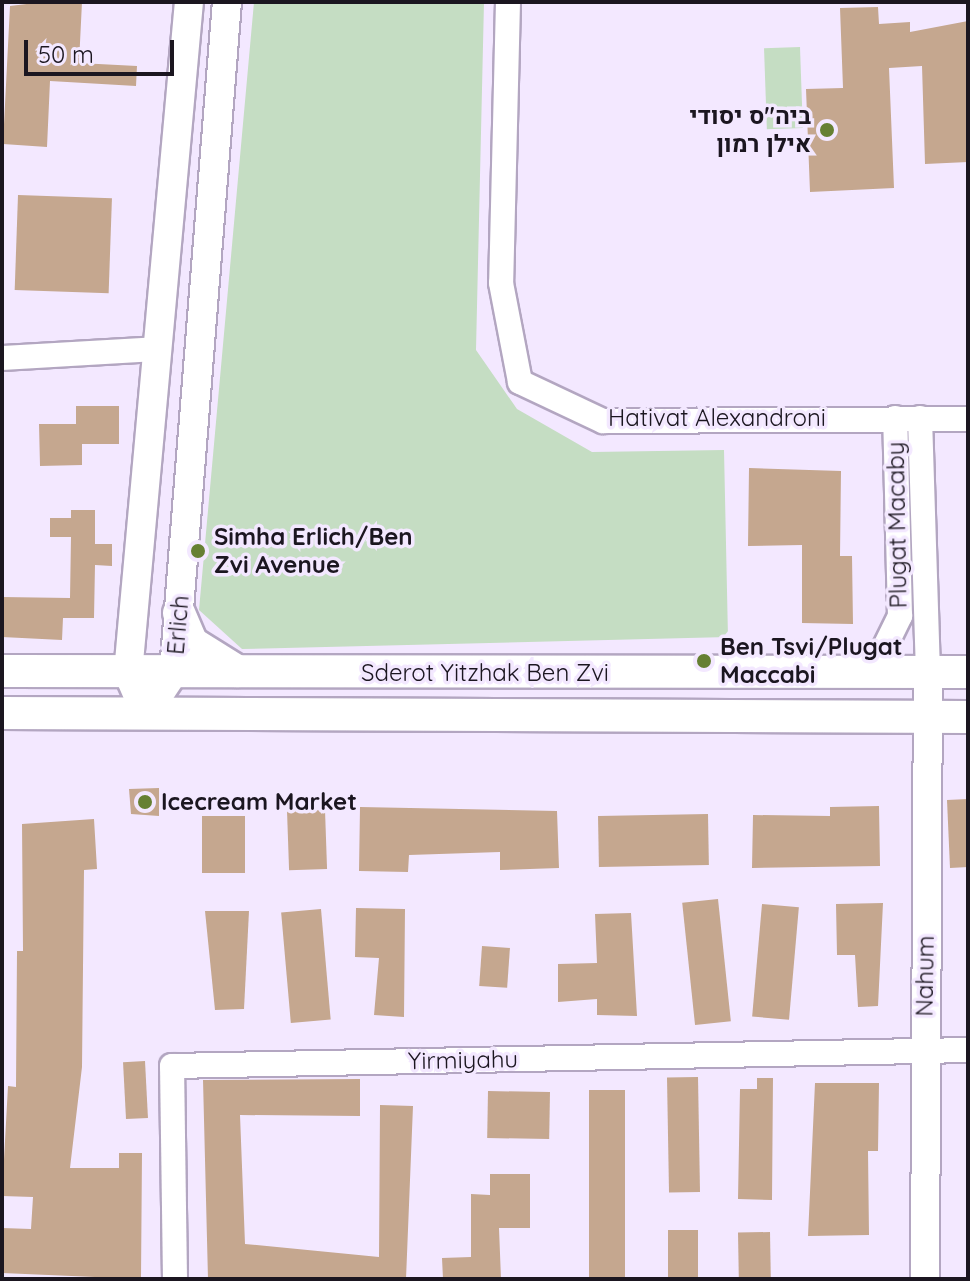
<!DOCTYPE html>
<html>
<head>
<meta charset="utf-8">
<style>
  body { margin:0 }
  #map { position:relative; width:970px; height:1281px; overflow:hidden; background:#f3e8ff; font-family:Quicksand,Heebo,sans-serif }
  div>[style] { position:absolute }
  .green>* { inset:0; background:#c5ddc3; transform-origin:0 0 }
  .building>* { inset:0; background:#c5a78f; transform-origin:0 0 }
  .roads { filter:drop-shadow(2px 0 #b3a6c1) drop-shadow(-2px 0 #b3a6c1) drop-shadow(0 2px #b3a6c1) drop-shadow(0 -2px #b3a6c1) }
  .minor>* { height:24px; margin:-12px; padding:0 12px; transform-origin:12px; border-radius:12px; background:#fff }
  .tertiary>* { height:28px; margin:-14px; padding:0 14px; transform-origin:14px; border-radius:14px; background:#fff }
  .secondary>* { height:32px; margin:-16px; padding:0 16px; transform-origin:16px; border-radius:16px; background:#fff }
  .dots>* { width:22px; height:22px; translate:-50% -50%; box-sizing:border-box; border:4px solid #f3e8ff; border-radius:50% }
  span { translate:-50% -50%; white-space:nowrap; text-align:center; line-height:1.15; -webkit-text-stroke:7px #f3e8ff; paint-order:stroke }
  .poi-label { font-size:24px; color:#1b1620; font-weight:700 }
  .right { translate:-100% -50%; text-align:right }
  .left { translate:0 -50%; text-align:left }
  .street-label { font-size:24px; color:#1b1620 }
  .frame { position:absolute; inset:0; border:4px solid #1b1620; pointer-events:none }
  .scale { position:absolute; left:24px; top:40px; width:150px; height:36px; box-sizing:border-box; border:4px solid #1b1620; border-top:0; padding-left:10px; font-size:24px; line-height:28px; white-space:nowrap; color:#1b1620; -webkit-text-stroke:6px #f3e8ff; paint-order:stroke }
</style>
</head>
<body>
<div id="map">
  <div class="green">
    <i style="clip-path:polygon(254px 2px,484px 2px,476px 350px,517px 409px,592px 452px,724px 450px,728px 637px,242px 649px,199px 610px)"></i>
    <i style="left:800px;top:47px;width:81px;height:36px;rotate:88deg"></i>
  </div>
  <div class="building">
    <i style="clip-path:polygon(43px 2px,82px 2px,79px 63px,137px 66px,136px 86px,50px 81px,47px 147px,3px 144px,10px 6px)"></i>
    <i style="clip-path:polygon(878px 7px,879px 24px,910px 22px,910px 32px,968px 21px,968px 162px,925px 164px,922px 66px,889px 68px,894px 188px,810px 192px,806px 89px,843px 88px,840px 8px)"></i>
    <i style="left:18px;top:195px;width:94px;height:95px;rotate:2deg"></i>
    <i style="clip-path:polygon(76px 406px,119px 406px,119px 444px,82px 444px,82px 465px,40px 466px,39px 424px,76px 424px)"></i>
    <i style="clip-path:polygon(749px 468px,841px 471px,840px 556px,852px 556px,853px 624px,802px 623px,802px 545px,748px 546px)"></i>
    <i style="clip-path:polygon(71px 510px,95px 510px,95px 544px,112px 544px,112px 566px,95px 565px,94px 618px,63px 618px,62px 640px,2px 637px,2px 597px,70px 598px,71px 537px,50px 537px,50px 518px,71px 518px)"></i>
    <i style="clip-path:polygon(159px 788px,159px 816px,131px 814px,129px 789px)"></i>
    <i style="clip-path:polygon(968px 799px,968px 867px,950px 868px,947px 800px)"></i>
    <i style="clip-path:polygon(879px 806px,880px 866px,752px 868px,753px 815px,830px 816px,830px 807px)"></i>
    <i style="clip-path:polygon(360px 807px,557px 811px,559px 868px,500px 870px,500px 852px,409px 855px,408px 872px,359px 871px)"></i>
    <i style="left:325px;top:810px;width:59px;height:38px;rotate:88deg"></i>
    <i style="left:708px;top:814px;width:51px;height:110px;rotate:89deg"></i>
    <i style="left:245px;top:816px;width:57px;height:43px;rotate:90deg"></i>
    <i style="clip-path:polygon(94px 819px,97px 869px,84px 870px,82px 1067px,70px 1168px,119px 1168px,119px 1153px,142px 1153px,141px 1279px,2px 1273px,2px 1228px,31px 1229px,33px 1197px,2px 1196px,8px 1086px,16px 1087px,17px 951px,23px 951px,22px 824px)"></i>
    <i style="left:718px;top:899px;width:123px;height:36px;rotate:84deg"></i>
    <i style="clip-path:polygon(883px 903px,878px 1006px,858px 1007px,855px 955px,837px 955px,836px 904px)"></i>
    <i style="left:762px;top:904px;width:37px;height:113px;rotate:5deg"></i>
    <i style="clip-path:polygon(356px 908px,405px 909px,404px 1017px,374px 1015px,379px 958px,355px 957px)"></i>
    <i style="left:321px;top:909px;width:111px;height:40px;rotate:85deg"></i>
    <i style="clip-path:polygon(205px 911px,249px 911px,244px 1009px,215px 1010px)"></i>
    <i style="clip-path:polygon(631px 913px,637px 1016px,597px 1015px,597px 999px,558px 1002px,558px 964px,597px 963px,595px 914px)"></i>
    <i style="left:482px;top:946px;width:28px;height:40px;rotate:4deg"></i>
    <i style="left:145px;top:1061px;width:57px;height:22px;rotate:87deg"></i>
    <i style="left:698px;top:1077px;width:115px;height:31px;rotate:89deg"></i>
    <i style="clip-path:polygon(757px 1078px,773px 1078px,772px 1200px,738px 1199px,740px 1089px,757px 1089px)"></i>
    <i style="clip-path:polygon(360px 1079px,360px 1116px,240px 1115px,245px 1244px,379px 1257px,380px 1105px,413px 1106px,406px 1279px,208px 1279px,203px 1080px)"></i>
    <i style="clip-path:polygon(815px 1083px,879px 1083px,878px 1151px,868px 1151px,869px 1235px,808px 1236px)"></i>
    <i style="left:589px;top:1090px;width:36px;height:189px"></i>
    <i style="left:488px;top:1091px;width:62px;height:47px;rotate:1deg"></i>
    <i style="clip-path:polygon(490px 1174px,530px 1174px,530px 1228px,499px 1228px,501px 1279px,443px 1279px,442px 1258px,471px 1257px,471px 1194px,490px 1195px)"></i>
    <i style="left:668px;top:1230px;width:30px;height:49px"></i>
    <i style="left:770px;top:1232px;width:47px;height:32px;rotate:89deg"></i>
  </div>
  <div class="roads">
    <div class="minor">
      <i style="left:508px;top:2px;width:281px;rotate:91.4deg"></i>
      <i style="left:501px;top:283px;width:101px;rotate:79.1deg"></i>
      <i style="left:520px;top:382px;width:92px;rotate:25.2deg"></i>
      <i style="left:603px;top:421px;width:365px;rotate:-0.3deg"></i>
      <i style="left:2px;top:358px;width:155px;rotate:-3.3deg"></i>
      <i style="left:920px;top:418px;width:255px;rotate:88.2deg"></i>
      <i style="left:872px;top:673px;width:64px;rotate:-63.8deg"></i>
      <i style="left:900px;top:616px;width:198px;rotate:-91.4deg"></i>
      <i style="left:175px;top:1279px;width:213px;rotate:-90.8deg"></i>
      <i style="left:172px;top:1066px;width:796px;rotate:-1.15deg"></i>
    </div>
    <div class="tertiary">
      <i style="left:146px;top:714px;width:50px;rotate:-56.3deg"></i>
      <i style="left:174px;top:672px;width:672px;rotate:-85.48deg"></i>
      <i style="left:146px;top:714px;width:45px;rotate:-113.7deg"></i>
      <i style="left:128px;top:673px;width:674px;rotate:-84.81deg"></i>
      <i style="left:925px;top:1279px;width:606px;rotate:-89.72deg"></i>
    </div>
    <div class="secondary">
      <i style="left:179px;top:613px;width:33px;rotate:67deg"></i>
      <i style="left:192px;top:643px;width:53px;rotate:31.9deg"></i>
      <i style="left:2px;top:671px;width:966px;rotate:0.06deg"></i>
      <i style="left:2px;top:713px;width:966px;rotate:0.24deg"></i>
    </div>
  </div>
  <div class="dots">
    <i style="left:827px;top:130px;background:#668033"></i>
    <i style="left:198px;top:551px;background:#668033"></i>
    <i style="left:704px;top:661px;background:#668033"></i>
    <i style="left:145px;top:802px;background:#668033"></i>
  </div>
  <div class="poi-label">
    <span class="right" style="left:811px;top:130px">ביה"ס יסודי<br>אילן רמון</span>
    <span class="left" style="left:214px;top:551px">Simha Erlich/Ben<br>Zvi Avenue</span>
    <span class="left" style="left:720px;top:661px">Ben Tsvi/Plugat<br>Maccabi</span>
    <span class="left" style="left:161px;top:802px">Icecream Market</span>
  </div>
  <div class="street-label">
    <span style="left:717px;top:418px">Hativat Alexandroni</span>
    <span style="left:897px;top:525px;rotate:-91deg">Plugat Macaby</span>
    <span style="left:178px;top:625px;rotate:-85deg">Erlich</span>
    <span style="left:485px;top:673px">Sderot Yitzhak Ben Zvi</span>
    <span style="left:925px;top:976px;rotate:-89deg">Nahum</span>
    <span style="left:463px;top:1060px;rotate:-1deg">Yirmiyahu</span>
  </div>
  <div class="frame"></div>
  <div class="scale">50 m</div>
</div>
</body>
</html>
